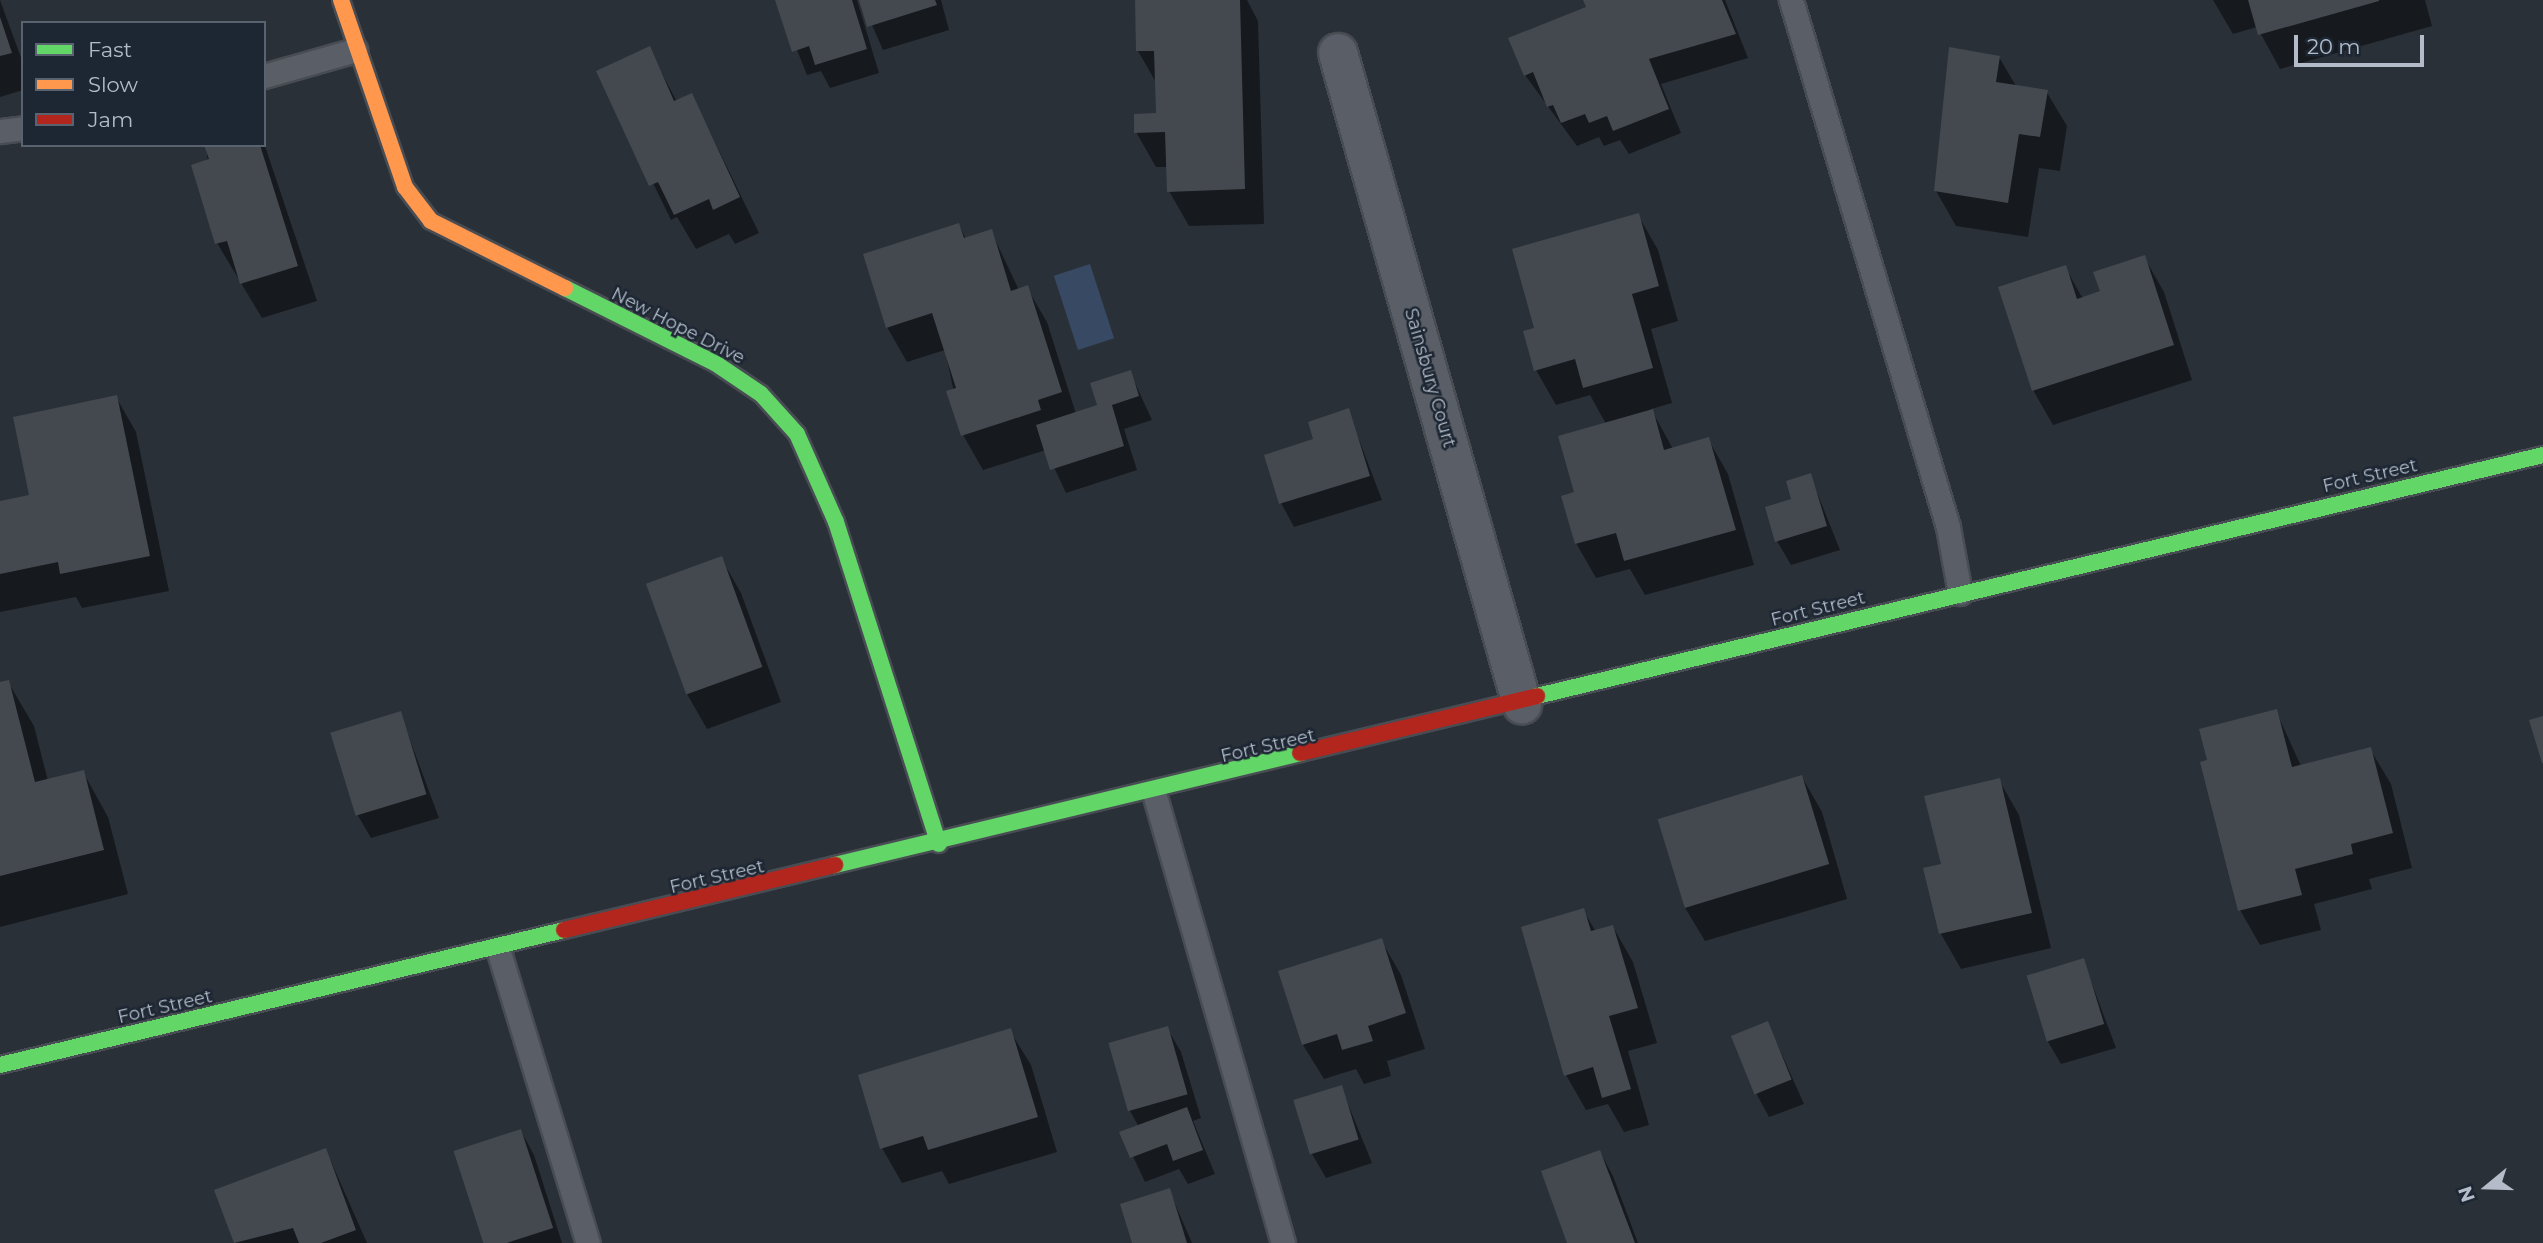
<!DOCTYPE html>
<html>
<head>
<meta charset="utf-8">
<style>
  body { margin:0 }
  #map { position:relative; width:2543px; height:1243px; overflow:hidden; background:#2a3038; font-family:Montserrat,sans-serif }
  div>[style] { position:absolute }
  .water>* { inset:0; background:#384963; transform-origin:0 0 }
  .shadow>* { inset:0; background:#0007 }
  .building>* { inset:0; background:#444950; transform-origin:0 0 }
  .roads { filter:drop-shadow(2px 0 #484c53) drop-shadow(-2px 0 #484c53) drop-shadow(0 2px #484c53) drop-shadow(0 -2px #484c53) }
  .lane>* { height:23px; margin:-11.5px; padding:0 11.5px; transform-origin:11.5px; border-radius:11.5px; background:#5a5e66 }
  .street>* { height:38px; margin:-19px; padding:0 19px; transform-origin:19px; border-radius:19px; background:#5a5e66 }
  .fast>* { height:16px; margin:-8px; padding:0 8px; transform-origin:8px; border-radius:8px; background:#63d668 }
  .slow>* { height:16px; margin:-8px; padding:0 8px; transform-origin:8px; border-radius:8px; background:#ff974d }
  .jam>* { height:16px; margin:-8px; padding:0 8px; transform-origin:8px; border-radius:8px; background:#b3261e }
  span { translate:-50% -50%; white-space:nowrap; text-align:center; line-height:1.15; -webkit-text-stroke:5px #1d2633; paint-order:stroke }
  .street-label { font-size:18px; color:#b4bcc9 }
  .legend { position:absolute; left:21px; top:21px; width:245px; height:126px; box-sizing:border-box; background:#1d2633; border:2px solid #59626f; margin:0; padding:9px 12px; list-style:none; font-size:21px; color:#b4bcc9 }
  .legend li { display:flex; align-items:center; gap:14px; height:35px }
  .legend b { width:35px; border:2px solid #59626f }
  .north { position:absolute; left:2452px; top:1152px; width:70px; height:70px; -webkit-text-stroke:5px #1d2633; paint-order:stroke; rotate:251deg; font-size:19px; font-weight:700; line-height:28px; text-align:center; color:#b4bcc9 }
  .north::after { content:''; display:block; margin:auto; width:24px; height:32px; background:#b4bcc9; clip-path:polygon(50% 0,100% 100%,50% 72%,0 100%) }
  .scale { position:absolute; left:2294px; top:35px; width:130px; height:32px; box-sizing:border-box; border:4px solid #b4bcc9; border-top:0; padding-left:9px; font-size:21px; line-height:24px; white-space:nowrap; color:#b4bcc9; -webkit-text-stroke:5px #1d2633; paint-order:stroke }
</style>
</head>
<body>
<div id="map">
  <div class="water">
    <i style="left:1090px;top:264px;width:78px;height:38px;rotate:72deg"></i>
  </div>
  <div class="shadow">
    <i style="clip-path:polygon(0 0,23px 63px,23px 90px,0 97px)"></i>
    <i style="clip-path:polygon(777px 0,857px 0,879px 73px,830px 88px,821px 71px,807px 75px)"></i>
    <i style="clip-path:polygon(861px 0,941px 0,949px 30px,883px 50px)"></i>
    <i style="clip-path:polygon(1136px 0,1247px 0,1258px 21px,1264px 224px,1189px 226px,1169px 191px,1168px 167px,1156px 167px,1136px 132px,1158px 115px,1157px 84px,1138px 51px)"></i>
    <i style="clip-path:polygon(1585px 0,1725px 0,1748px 58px,1661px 84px,1681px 133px,1629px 154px,1620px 140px,1604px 146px,1599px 137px,1577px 146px,1525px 75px,1588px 8px)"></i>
    <i style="clip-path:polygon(2213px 0,2425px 0,2432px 26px,2280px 69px,2257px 27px,2233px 34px)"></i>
    <i style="clip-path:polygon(649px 49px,677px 102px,692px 95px,759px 233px,735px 244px,729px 234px,696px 249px,677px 217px,671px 220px,599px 72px)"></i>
    <i style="clip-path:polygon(1999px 57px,2016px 86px,2046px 91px,2067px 126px,2060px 171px,2039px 168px,2028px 237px,1956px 226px,1936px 191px)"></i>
    <i style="clip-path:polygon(264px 143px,317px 301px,262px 318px,217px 243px,206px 145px)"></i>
    <i style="clip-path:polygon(1638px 215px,1658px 250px,1678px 321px,1651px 329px,1672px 403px,1651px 409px,1673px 449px,1708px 439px,1728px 474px,1754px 565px,1645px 595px,1630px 569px,1596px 578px,1576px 543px,1576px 494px,1606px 424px,1590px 395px,1556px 405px,1536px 370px,1536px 329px)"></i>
    <i style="clip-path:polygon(959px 225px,966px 239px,991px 231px,1019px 290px,1027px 288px,1047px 322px,1076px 414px,1100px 406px,1130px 372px,1152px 420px,1124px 429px,1137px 470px,1066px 493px,1046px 450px,983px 470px,963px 435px,945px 350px,907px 362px,887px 327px)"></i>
    <i style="clip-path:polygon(2144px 257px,2164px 292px,2192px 380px,2053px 425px,2033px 390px,2065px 267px,2083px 299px,2102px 292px)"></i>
    <i style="clip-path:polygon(116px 397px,136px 432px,169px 591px,82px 608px,76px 597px,0 612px,0 502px,31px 496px)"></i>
    <i style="clip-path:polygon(1348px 411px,1382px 500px,1294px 527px,1281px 503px,1315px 440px)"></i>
    <i style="clip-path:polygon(1810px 475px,1840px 550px,1791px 565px,1777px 541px)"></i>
    <i style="clip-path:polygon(721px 558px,741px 593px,781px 702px,707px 729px,687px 694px,648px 585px)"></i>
    <i style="clip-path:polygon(8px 682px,34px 726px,48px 781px,83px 772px,108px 817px,128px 894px,0 927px,0 684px)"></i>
    <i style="clip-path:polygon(2276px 711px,2301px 766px,2370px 749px,2391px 784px,2412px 868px,2369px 879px,2372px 889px,2314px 904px,2321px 930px,2260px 945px,2240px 910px,2209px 761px)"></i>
    <i style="clip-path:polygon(400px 713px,439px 818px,371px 838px,357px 814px)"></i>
    <i style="clip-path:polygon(1802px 777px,1822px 812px,1847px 899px,1705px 941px,1684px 906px)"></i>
    <i style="clip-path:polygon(1999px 780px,2019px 815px,2051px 948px,1961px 969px,1941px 934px,1925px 870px,1943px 865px)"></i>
    <i style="clip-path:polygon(1583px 910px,1596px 932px,1613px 927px,1633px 962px,1657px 1043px,1628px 1051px,1649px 1125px,1624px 1132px,1608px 1104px,1586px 1110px,1566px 1075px,1523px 928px)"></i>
    <i style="clip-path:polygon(1381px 940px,1401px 975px,1425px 1049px,1387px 1061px,1391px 1076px,1364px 1084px,1356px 1069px,1324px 1079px,1303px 1045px)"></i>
    <i style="clip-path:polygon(2083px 960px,2116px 1048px,2061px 1064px,2047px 1040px)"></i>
    <i style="clip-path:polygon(1768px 1023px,1804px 1104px,1769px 1117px,1756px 1093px)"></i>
    <i style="clip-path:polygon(1167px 1028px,1181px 1052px,1201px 1118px,1193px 1121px,1215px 1174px,1188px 1184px,1179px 1169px,1145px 1182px,1122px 1133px,1139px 1127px,1130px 1111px)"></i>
    <i style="clip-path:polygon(1010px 1031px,1031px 1065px,1057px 1152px,949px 1184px,942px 1171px,902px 1183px,882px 1148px)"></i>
    <i style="clip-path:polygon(1341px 1087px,1372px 1163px,1326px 1178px,1312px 1154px)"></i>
    <i style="clip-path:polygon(521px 1131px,534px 1155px,562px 1243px,484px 1243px,455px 1151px)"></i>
    <i style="clip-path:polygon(326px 1150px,367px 1243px,236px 1243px,216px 1191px)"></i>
    <i style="clip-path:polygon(1600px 1152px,1613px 1176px,1638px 1243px,1569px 1243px)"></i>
    <i style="clip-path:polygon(1169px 1190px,1192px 1243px,1134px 1243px)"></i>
  </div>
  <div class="building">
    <i style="clip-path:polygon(775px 0,852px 0,867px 49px,815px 65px,809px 46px,792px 52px)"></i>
    <i style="clip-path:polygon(859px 0,935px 0,937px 5px,867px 27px)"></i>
    <i style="clip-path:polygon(1135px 0,1240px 0,1245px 189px,1167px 192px,1165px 132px,1134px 133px,1134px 114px,1156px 113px,1154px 51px,1136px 51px)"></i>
    <i style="clip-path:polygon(1583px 0,1722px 0,1736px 34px,1649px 59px,1669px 109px,1613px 131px,1607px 116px,1589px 123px,1585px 114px,1561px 123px,1553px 105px,1547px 107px,1533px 72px,1524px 76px,1508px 38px,1586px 7px)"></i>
    <i style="clip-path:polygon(2248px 0,2379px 0,2379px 1px,2258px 35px)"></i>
    <i style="clip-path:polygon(0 17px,12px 53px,0 56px)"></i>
    <i style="clip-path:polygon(650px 46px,674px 101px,692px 93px,740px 197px,713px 210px,709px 199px,674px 215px,658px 182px,649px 186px,596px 71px)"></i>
    <i style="clip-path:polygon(1949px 47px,2000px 56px,1996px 82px,2048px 90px,2040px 137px,2019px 134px,2008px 203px,1934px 191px)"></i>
    <i style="clip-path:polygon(204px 145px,260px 145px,298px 266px,240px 284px,227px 241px,215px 244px,191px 165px,209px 159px)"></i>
    <i style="clip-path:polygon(1639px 213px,1659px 286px,1632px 294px,1653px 368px,1583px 388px,1575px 359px,1534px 371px,1523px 331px,1534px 328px,1512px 249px)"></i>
    <i style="clip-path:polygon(959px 223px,964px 238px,992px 229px,1011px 291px,1028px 285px,1062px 392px,1038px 400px,1041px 410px,961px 436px,946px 391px,956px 388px,932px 313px,886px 328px,863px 254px)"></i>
    <i style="clip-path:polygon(2145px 255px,2174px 345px,2032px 391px,1998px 287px,2066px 265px,2077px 299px,2100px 291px,2093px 272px)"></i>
    <i style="clip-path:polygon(1131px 370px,1139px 396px,1112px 405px,1124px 446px,1050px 470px,1036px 425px,1097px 405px,1090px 383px)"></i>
    <i style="clip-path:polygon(117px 395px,150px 556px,60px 574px,58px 562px,0 574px,0 501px,29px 495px,13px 417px)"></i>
    <i style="clip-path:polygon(1349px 408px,1370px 476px,1279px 504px,1264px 455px,1313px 439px,1308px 422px)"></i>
    <i style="clip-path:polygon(1653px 409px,1664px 450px,1709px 437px,1736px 530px,1624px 561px,1616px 533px,1575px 544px,1561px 496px,1574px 492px,1558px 436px)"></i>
    <i style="clip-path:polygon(1811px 473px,1827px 526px,1775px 542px,1765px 507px,1791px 499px,1786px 481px)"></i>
    <i style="left:722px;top:556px;width:118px;height:81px;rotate:70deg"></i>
    <i style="clip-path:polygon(9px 680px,35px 782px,84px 770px,104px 850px,0 876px,0 682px)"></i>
    <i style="clip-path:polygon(2277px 709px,2292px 767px,2371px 747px,2393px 833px,2351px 844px,2353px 854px,2295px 869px,2302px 895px,2238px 911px,2200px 762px,2207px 760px,2199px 729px)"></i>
    <i style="left:401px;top:711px;width:87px;height:74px;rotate:73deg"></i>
    <i style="clip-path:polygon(2543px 716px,2543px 763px,2542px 763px,2529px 720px)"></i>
    <i style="left:1802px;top:775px;width:93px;height:151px;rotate:73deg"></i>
    <i style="clip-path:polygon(2000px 778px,2032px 913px,1939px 934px,1923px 868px,1941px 864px,1924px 796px)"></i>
    <i style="clip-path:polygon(1584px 908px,1591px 931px,1613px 925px,1638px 1008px,1609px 1016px,1631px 1089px,1602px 1098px,1593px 1067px,1564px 1076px,1521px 927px)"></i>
    <i style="clip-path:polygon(1382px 938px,1406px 1013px,1368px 1026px,1373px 1041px,1342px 1050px,1337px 1034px,1302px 1045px,1278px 971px)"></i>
    <i style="left:2084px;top:958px;width:69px;height:60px;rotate:73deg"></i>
    <i style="left:1768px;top:1021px;width:63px;height:40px;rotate:68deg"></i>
    <i style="left:1168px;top:1026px;width:71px;height:62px;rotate:74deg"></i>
    <i style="clip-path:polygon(1011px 1028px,1038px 1117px,928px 1150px,923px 1136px,880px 1149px,858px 1075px)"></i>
    <i style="left:1342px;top:1085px;width:57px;height:51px;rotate:73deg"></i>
    <i style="clip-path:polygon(1187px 1107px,1203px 1150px,1173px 1161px,1167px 1144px,1130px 1158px,1119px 1132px)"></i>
    <i style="left:521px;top:1129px;width:104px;height:71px;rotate:72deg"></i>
    <i style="clip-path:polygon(326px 1148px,356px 1230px,321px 1243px,299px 1243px,293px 1228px,234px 1243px,214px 1190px)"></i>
    <i style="clip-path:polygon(1600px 1150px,1635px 1243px,1567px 1243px,1541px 1171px)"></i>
    <i style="clip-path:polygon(1170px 1188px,1187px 1243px,1132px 1243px,1120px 1204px)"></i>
  </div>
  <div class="roads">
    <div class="lane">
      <i style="left:1791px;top:0;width:550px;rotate:73.41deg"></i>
      <i style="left:1948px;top:527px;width:67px;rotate:79.7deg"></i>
      <i style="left:264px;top:76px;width:95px;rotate:-15.9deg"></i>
      <i style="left:0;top:131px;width:23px;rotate:-7deg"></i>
      <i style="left:1154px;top:793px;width:468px;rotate:74deg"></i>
      <i style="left:498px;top:949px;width:307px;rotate:73deg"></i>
    </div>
    <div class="street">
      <i style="left:1338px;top:53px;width:677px;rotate:74.22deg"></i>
    </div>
    <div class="fast">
      <i style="left:565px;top:288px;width:168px;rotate:26.6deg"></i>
      <i style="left:715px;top:363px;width:55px;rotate:34deg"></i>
      <i style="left:761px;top:394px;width:54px;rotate:48deg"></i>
      <i style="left:797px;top:434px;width:96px;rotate:66.1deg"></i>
      <i style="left:836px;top:522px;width:338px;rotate:72.3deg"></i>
      <i style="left:1537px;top:696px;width:1034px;rotate:-13.47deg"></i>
      <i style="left:835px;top:865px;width:478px;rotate:-13.5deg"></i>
      <i style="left:0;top:1065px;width:580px;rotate:-13.46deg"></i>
    </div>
    <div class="slow">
      <i style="left:341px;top:0;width:198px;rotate:71.1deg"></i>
      <i style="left:405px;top:187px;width:43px;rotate:52.6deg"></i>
      <i style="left:431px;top:221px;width:150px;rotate:26.6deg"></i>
    </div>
    <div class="jam">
      <i style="left:1300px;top:753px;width:244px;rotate:-13.5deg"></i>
      <i style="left:564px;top:930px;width:279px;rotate:-13.5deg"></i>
    </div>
  </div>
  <div class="street-label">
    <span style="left:678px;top:326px;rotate:27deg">New Hope Drive</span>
    <span style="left:1430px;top:378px;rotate:74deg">Sainsbury Court</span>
    <span style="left:2370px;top:476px;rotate:-13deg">Fort Street</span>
    <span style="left:1818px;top:609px;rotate:-14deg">Fort Street</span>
    <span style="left:1268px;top:746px;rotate:-13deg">Fort Street</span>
    <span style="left:717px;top:877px;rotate:-13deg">Fort Street</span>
    <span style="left:165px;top:1007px;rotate:-13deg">Fort Street</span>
  </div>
  <ul class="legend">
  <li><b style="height:9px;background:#63d668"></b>Fast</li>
  <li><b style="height:9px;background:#ff974d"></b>Slow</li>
  <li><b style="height:9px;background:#b3261e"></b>Jam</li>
  </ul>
  <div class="north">N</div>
  <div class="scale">20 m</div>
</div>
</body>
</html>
